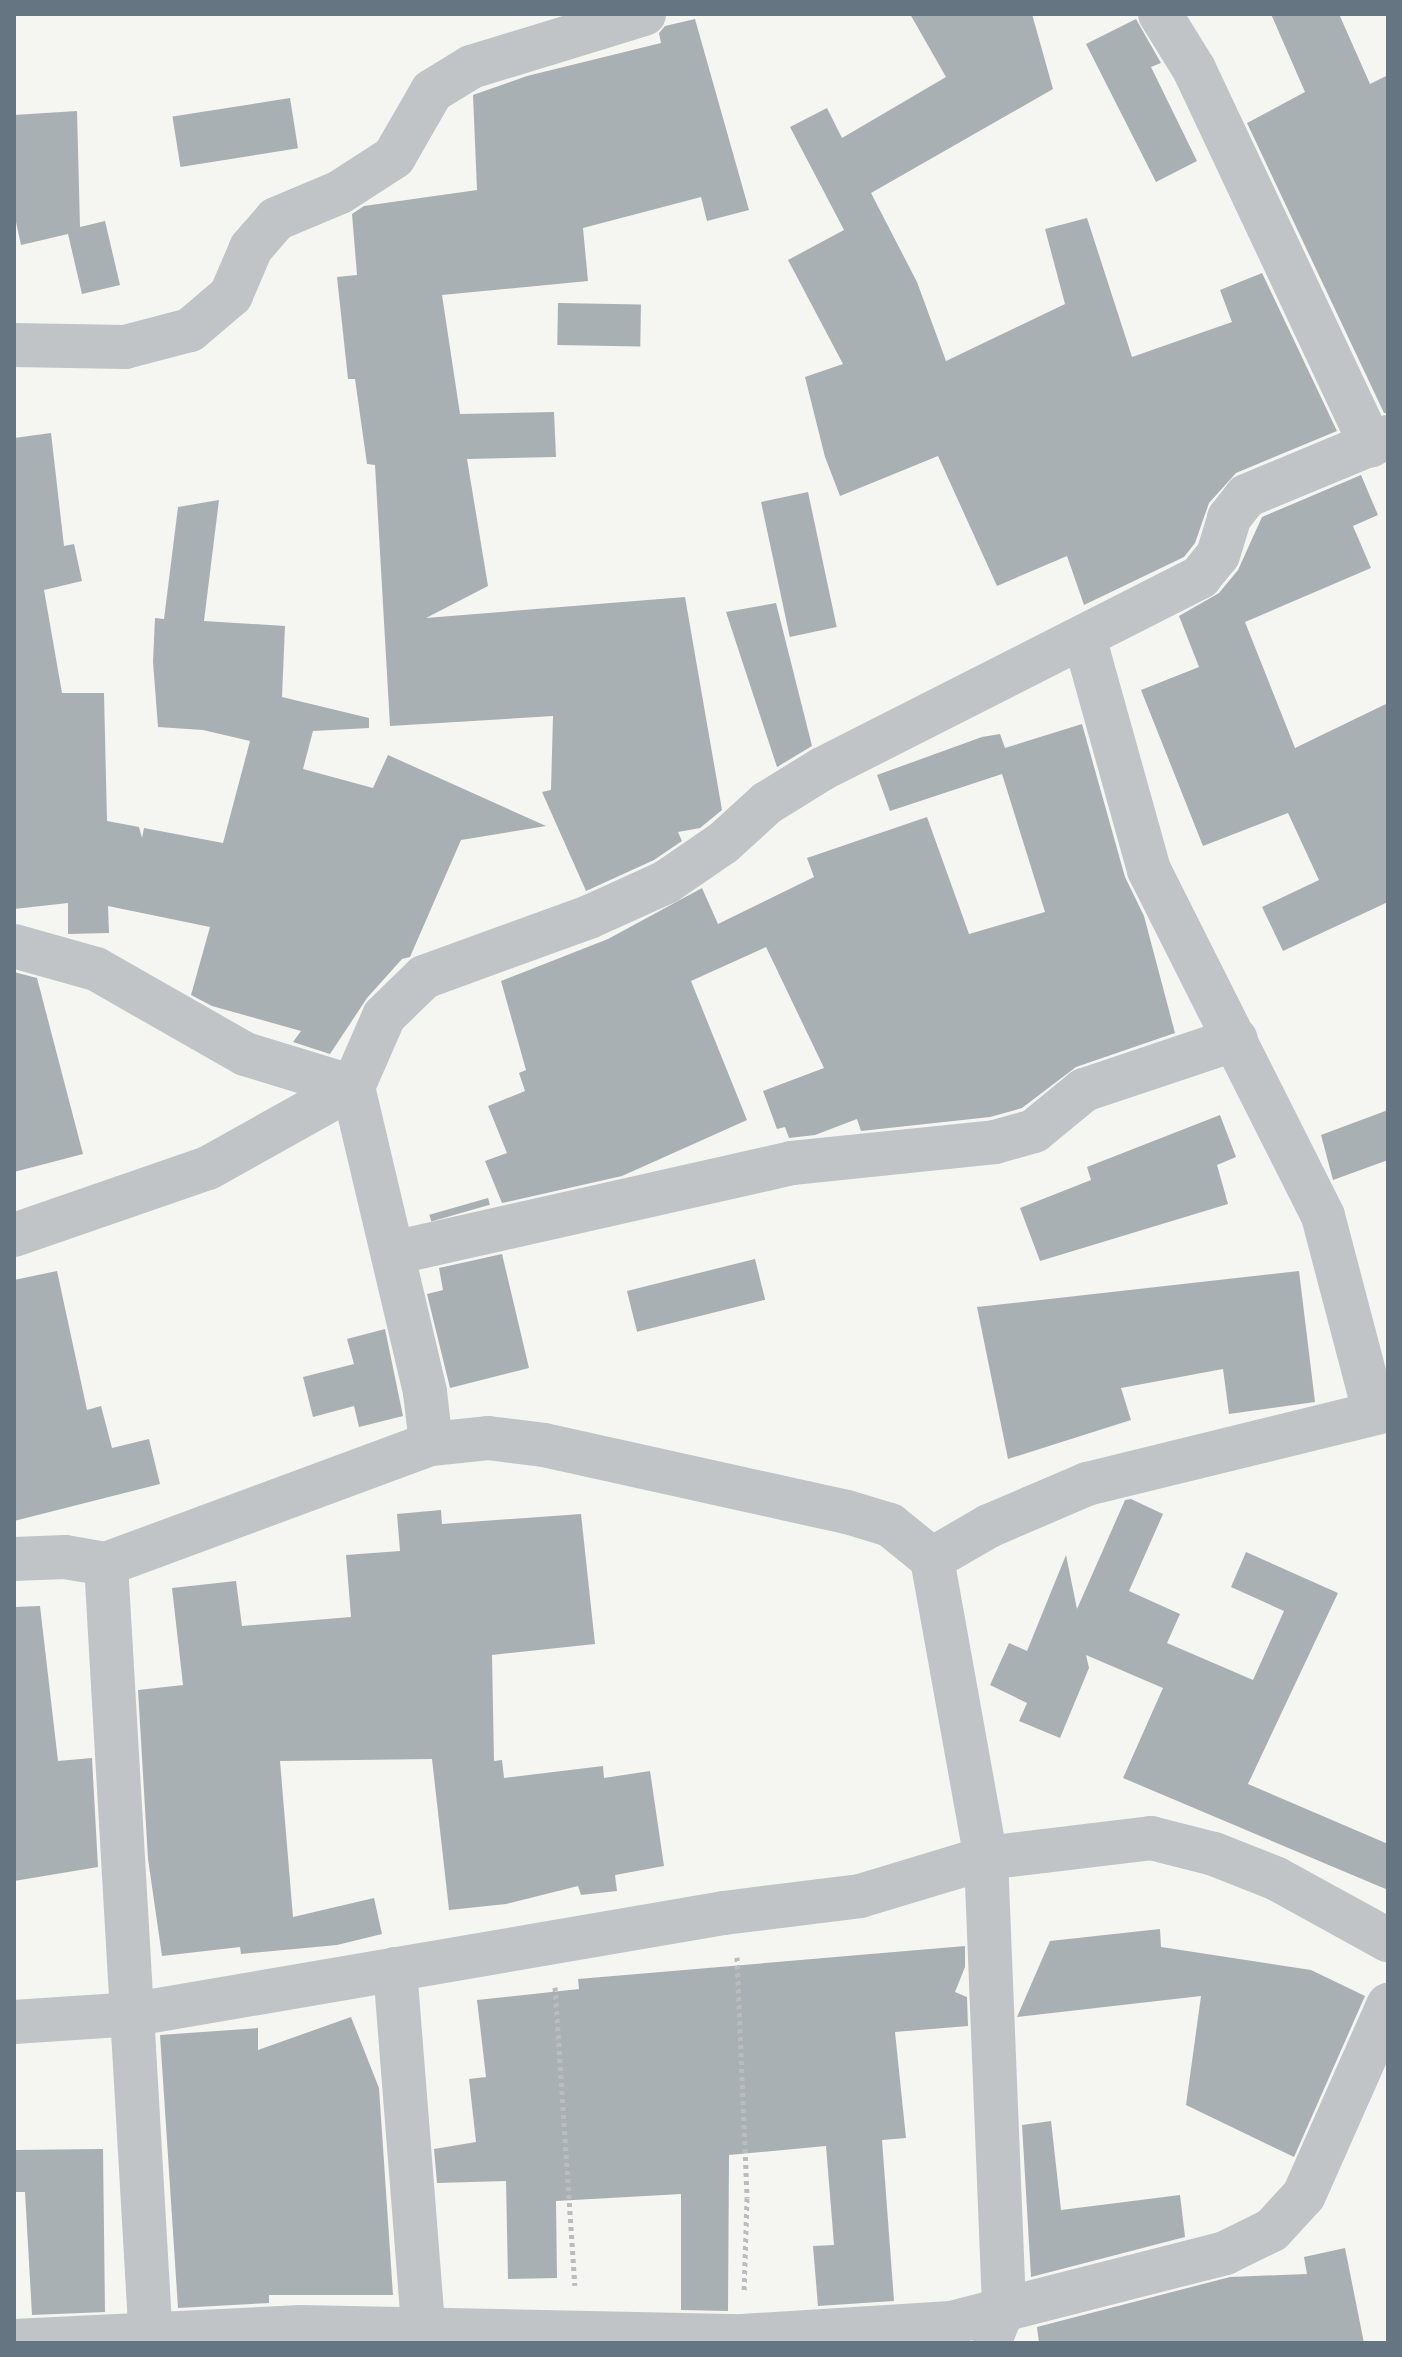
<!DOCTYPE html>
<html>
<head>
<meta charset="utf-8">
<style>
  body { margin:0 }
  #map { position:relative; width:1402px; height:2357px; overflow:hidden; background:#f5f5f2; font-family:"Nunito Sans",sans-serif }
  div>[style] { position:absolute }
  .building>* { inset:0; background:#a8b0b4; transform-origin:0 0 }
  .path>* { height:5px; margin-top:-2.5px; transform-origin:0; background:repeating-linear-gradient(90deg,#babcbe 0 4px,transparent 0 8px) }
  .minor>* { height:44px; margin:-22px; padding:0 22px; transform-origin:22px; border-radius:22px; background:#c0c4c7 }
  span { translate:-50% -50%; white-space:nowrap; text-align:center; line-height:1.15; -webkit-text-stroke:8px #fff; paint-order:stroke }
  .frame { position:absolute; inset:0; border:16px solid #657581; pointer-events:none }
</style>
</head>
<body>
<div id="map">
  <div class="building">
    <i style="clip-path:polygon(910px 14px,1032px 14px,1053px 89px,871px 193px,917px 282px,946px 361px,1065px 304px,1045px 229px,1087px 218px,1132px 357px,1232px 322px,1220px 290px,1262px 273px,1337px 431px,1236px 473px,1209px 503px,1195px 543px,1184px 557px,1084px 605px,1067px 556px,997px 586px,938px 456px,840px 496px,825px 457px,805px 377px,843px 364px,788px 260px,844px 230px,790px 127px,827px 108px,842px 138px,946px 77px)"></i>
    <i style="clip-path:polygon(1271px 14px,1339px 14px,1370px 84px,1388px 75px,1388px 413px,1384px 413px,1247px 123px,1305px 92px)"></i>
    <i style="clip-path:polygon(695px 19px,749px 210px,707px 221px,701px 197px,583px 228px,588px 281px,442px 295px,460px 414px,554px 412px,556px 457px,467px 459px,488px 586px,426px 618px,685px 597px,722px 810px,700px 828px,678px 832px,682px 841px,654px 860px,586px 891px,542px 792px,551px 790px,553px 716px,390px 726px,375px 465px,367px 464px,355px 379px,348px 379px,337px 277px,357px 275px,352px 214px,364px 206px,477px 190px,473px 95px,527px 76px,661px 43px,659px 33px,665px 26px)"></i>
    <i style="clip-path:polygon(1136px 19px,1161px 63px,1151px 67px,1197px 161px,1156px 182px,1086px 44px)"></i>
    <i style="left:290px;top:98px;width:51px;height:119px;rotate:81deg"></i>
    <i style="clip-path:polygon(77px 111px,80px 227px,105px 221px,120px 285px,82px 294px,68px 234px,21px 245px,14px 213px,14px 115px)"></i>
    <i style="left:558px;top:303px;width:83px;height:42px;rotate:1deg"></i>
    <i style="clip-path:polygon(51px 433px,64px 546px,74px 544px,82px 581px,44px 590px,62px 693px,104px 693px,107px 821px,139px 827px,142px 838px,144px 828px,223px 843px,250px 741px,203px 730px,158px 727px,153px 662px,155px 618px,164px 619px,178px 507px,219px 500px,204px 621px,285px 626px,282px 697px,369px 718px,369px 728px,313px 731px,303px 769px,373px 788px,388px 755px,546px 826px,461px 840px,410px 957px,402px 959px,367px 998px,330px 1054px,293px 1042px,301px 1031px,212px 1006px,191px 995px,210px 927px,108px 906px,109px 933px,68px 934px,68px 903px,14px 909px,14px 438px)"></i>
    <i style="clip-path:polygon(1361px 475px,1378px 515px,1353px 526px,1371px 568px,1245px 622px,1295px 748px,1388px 703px,1388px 902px,1283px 951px,1262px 907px,1319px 880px,1288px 813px,1203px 846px,1141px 690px,1199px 667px,1179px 616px,1219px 593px,1238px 570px,1262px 517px)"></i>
    <i style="left:808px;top:492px;width:138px;height:48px;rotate:78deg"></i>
    <i style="clip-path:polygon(776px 603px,812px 746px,777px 767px,726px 612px)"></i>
    <i style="clip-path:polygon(1082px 724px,1125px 877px,1144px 916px,1175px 1033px,1076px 1067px,1022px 1108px,990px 1117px,861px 1131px,857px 1119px,815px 1135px,789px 1138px,785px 1127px,777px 1129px,763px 1091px,824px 1068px,766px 947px,691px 981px,747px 1120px,622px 1176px,502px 1203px,485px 1161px,507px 1153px,488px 1106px,525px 1091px,519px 1073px,526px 1070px,501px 981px,608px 939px,702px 888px,718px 924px,814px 877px,807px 858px,927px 817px,969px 934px,1045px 912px,1002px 774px,890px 811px,877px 775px,982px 737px,1000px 734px,1005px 748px)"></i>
    <i style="clip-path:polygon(14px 972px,37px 978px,83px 1154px,14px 1172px)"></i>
    <i style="clip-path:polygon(1388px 1110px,1388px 1160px,1333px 1180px,1321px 1135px)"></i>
    <i style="clip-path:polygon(1220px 1115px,1236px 1157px,1217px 1165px,1228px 1204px,1040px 1261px,1020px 1208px,1091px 1180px,1087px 1167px)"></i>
    <i style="left:488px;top:1198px;width:7px;height:61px;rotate:74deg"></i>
    <i style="clip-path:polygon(502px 1254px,529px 1368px,450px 1388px,427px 1294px,443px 1290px,439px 1268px)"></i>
    <i style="left:755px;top:1259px;width:42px;height:132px;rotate:76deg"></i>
    <i style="clip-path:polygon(57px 1271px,87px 1410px,101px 1406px,112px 1448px,149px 1439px,160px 1484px,14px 1521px,14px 1280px)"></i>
    <i style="clip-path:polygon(1299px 1271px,1315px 1402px,1229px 1414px,1223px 1369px,1121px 1388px,1131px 1420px,1008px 1459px,977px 1307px)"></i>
    <i style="clip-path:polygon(385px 1329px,403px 1416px,359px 1427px,354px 1406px,313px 1417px,303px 1377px,354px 1364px,347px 1339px)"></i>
    <i style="clip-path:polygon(1131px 1499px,1163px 1514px,1129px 1591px,1180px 1614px,1167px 1643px,1253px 1680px,1284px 1611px,1231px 1587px,1246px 1552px,1338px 1593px,1248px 1784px,1388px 1844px,1388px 1890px,1123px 1778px,1163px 1688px,1086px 1655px,1089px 1668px,1060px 1738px,1019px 1721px,1027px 1703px,990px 1685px,1009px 1643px,1027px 1651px,1066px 1555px,1077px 1609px,1125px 1500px)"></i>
    <i style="clip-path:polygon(441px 1510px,442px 1524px,581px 1514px,595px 1644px,492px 1655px,494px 1761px,502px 1760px,504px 1778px,603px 1766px,604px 1778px,650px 1771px,664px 1866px,615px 1875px,617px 1891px,581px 1895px,578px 1886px,506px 1904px,449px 1910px,432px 1759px,280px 1761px,293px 1917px,374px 1898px,382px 1934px,337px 1945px,241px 1954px,240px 1947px,162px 1956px,148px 1859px,138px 1690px,183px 1685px,172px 1588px,236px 1581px,242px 1626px,351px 1617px,346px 1555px,400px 1551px,397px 1514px)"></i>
    <i style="clip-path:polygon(40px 1606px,58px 1761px,92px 1758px,98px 1867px,14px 1881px,14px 1607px)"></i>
    <i style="clip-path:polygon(1160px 1929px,1161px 1947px,1311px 1970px,1365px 1996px,1294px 2157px,1186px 2105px,1201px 1996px,1017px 2017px,1050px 1941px)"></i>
    <i style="clip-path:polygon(965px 1946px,965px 1967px,955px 1992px,967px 1997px,968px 2026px,895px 2032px,906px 2138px,882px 2140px,894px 2301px,818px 2306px,813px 2246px,834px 2245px,826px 2146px,729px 2155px,728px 2311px,681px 2310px,681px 2194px,556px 2201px,557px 2278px,508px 2279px,506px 2181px,437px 2183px,434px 2149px,476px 2142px,469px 2079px,486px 2077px,477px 2000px,579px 1989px,578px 1979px)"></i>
    <i style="clip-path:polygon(351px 2017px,379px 2088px,393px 2295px,269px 2295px,269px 2303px,178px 2308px,160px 2035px,258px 2028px,258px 2050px)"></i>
    <i style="clip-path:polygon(1051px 2121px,1061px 2210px,1180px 2195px,1185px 2237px,1031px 2277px,1022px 2125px)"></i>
    <i style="clip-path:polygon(103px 2149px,105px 2312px,32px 2315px,25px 2192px,14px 2192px,14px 2150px)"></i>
    <i style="clip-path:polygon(1345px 2248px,1364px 2343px,1039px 2343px,1037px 2327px,1230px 2277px,1307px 2274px,1304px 2257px)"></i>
  </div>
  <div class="path">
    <i style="left:737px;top:1957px;width:241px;rotate:87.6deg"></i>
    <i style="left:747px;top:2198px;width:93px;rotate:91.8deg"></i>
    <i style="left:555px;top:1987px;width:299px;rotate:86.2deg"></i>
  </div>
  <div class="minor">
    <i style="left:1160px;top:14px;width:65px;rotate:58.3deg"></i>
    <i style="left:1194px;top:69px;width:416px;rotate:64.8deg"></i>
    <i style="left:14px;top:345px;width:111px;rotate:1deg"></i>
    <i style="left:125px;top:347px;width:67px;rotate:-14.7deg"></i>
    <i style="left:190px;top:330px;width:54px;rotate:-40.5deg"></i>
    <i style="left:231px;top:295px;width:51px;rotate:-66.9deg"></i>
    <i style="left:251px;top:248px;width:38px;rotate:-49deg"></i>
    <i style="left:276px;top:219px;width:69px;rotate:-22.9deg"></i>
    <i style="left:340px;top:192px;width:64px;rotate:-32.9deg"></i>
    <i style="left:394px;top:157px;width:76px;rotate:-60.1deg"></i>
    <i style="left:432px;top:91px;width:46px;rotate:-31.6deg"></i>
    <i style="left:471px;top:67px;width:181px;rotate:-17deg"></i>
    <i style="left:1084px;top:637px;width:242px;rotate:74.4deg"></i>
    <i style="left:1149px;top:870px;width:387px;rotate:63.3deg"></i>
    <i style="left:1323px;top:1216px;width:202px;rotate:75.3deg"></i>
    <i style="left:14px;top:946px;width:85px;rotate:15.7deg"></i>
    <i style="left:96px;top:969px;width:172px;rotate:29.7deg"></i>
    <i style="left:245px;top:1054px;width:113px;rotate:17deg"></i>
    <i style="left:353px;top:1087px;width:313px;rotate:76.7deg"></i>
    <i style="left:425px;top:1392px;width:52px;rotate:83.4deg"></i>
    <i style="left:14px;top:1235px;width:205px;rotate:-19.1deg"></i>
    <i style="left:208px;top:1168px;width:166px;rotate:-29.2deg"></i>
    <i style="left:353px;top:1087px;width:77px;rotate:-66.4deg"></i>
    <i style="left:384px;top:1016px;width:56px;rotate:-44.3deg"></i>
    <i style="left:424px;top:977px;width:176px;rotate:-20deg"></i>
    <i style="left:589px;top:917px;width:85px;rotate:-24.4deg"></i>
    <i style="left:666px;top:882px;width:69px;rotate:-34.4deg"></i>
    <i style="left:723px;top:843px;width:59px;rotate:-42.3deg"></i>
    <i style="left:767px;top:803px;width:65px;rotate:-31.7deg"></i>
    <i style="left:822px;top:769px;width:424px;rotate:-26.9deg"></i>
    <i style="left:1200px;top:577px;width:28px;rotate:-51deg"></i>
    <i style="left:1218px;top:555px;width:39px;rotate:-73deg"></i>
    <i style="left:1229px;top:518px;width:28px;rotate:-52deg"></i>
    <i style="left:1246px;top:496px;width:154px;rotate:-22.6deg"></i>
    <i style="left:393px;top:1253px;width:409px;rotate:-12.7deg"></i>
    <i style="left:792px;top:1163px;width:204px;rotate:-5.9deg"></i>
    <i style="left:995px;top:1142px;width:41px;rotate:-15.8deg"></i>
    <i style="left:1034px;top:1131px;width:65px;rotate:-39.4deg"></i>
    <i style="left:1084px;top:1090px;width:160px;rotate:-18.5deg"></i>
    <i style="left:14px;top:1559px;width:51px;rotate:-2.2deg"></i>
    <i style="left:65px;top:1557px;width:42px;rotate:9.7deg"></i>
    <i style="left:106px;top:1564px;width:346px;rotate:-20.3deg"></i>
    <i style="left:431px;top:1444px;width:57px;rotate:-6deg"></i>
    <i style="left:488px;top:1438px;width:56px;rotate:7.1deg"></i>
    <i style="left:544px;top:1445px;width:310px;rotate:12.5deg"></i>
    <i style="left:847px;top:1512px;width:45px;rotate:16.8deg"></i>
    <i style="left:890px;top:1525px;width:54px;rotate:39deg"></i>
    <i style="left:932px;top:1559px;width:66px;rotate:-30.1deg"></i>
    <i style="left:989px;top:1526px;width:107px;rotate:-23.2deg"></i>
    <i style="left:1087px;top:1484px;width:310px;rotate:-13.8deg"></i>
    <i style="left:932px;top:1559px;width:304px;rotate:79.8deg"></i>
    <i style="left:986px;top:1858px;width:448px;rotate:87.7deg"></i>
    <i style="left:1004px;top:2306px;width:29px;rotate:112deg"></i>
    <i style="left:106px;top:1564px;width:780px;rotate:86.69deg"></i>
    <i style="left:395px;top:1969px;width:358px;rotate:85.5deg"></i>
    <i style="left:14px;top:2022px;width:121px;rotate:-3.8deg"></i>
    <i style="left:135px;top:2014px;width:598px;rotate:-9.73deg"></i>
    <i style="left:724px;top:1913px;width:137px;rotate:-7.1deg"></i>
    <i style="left:860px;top:1896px;width:132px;rotate:-16.8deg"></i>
    <i style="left:986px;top:1858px;width:166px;rotate:-6.9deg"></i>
    <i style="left:1151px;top:1838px;width:65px;rotate:14.3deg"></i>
    <i style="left:1214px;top:1854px;width:66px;rotate:21.5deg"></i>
    <i style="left:1275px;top:1878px;width:129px;rotate:28.8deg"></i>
    <i style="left:14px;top:2341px;width:287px;rotate:-2.8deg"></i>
    <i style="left:301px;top:2327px;width:441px;rotate:1.2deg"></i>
    <i style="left:742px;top:2336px;width:209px;rotate:-3.6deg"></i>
    <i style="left:951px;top:2323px;width:283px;rotate:-14.3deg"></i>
    <i style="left:1225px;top:2253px;width:52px;rotate:-26.1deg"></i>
    <i style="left:1272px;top:2230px;width:47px;rotate:-47.6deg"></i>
    <i style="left:1304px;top:2195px;width:208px;rotate:-66.1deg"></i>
  </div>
  <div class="frame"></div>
</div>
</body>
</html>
